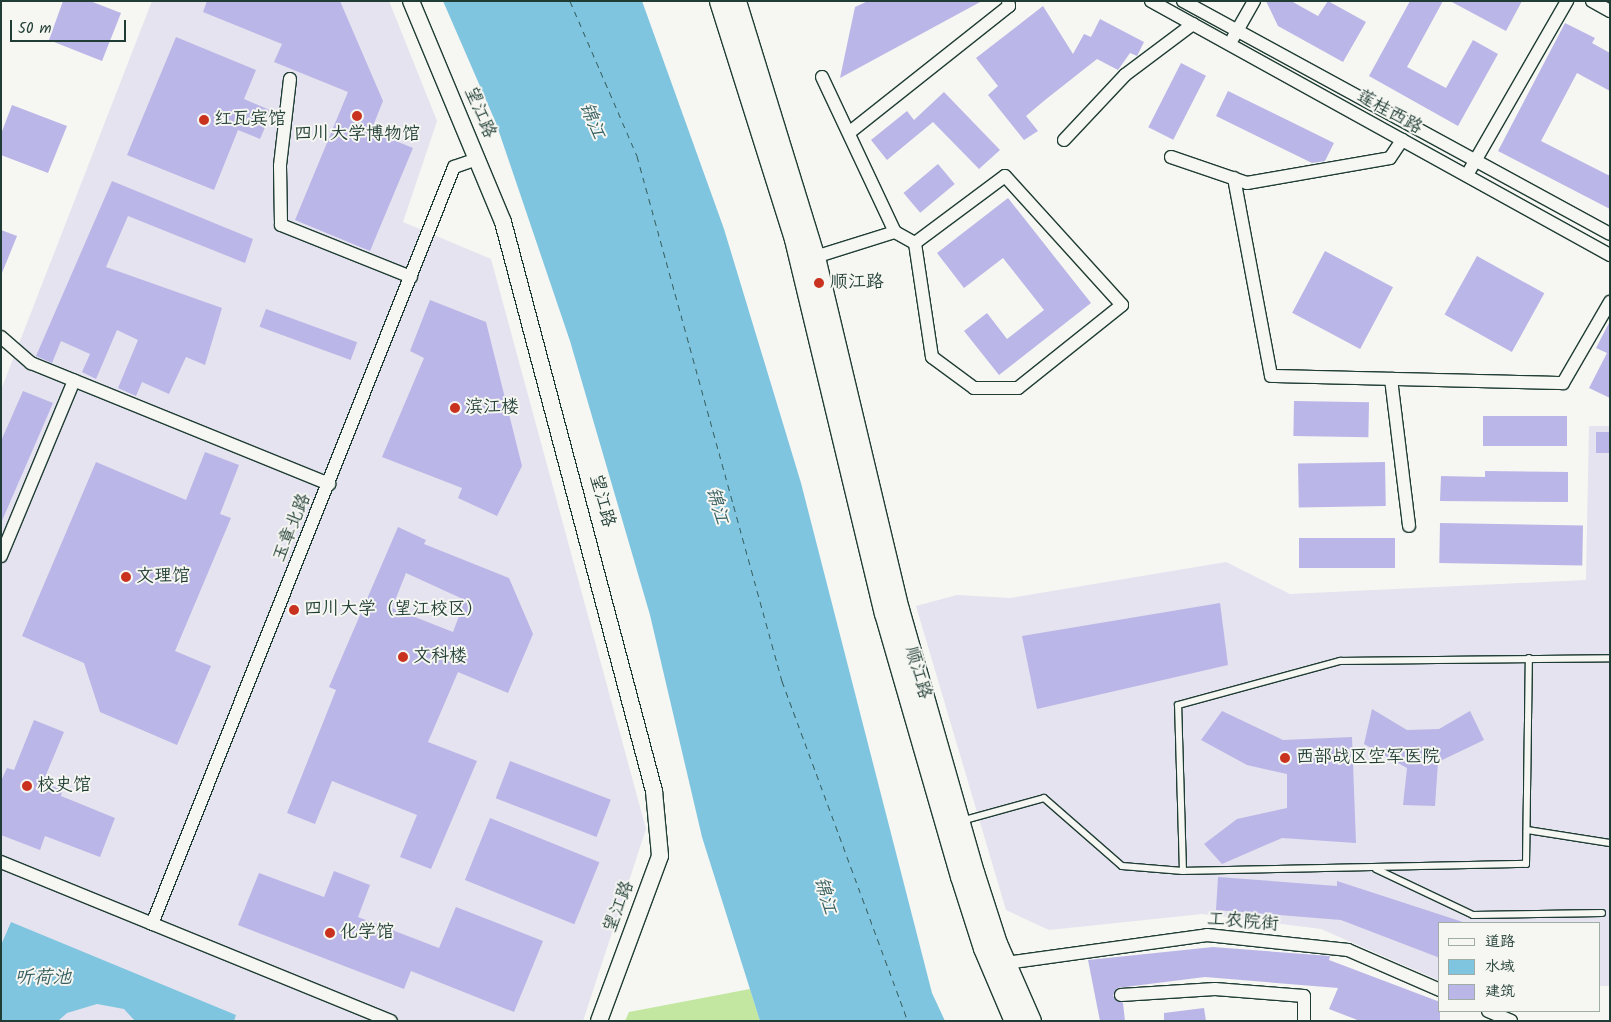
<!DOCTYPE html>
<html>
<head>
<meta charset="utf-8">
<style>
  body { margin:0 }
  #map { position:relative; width:1611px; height:1022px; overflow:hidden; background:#f6f6f2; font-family:Kalam,"LXGW WenKai TC",sans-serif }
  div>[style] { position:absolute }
  .built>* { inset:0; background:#e4e3ef }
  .green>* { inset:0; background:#c3e7a1 }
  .water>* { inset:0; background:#7fc5e0 }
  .ferry>* { height:1px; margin-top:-0.5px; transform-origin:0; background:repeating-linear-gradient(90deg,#375f5f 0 6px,transparent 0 11px) }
  .building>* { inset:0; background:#bab6e7; transform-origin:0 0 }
  .roads { filter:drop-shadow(1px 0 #1f3d34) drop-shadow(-1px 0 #1f3d34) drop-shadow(0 1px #1f3d34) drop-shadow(0 -1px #1f3d34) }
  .service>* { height:6px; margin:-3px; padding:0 3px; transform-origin:3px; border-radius:3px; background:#f6f6f2 }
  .minor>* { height:12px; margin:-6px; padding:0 6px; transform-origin:6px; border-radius:6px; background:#f6f6f2 }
  .tertiary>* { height:16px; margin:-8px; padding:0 8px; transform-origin:8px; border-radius:8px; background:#f6f6f2 }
  .secondary>* { height:19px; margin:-9.5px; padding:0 9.5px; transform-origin:9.5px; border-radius:9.5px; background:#f6f6f2 }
  .dots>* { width:14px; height:14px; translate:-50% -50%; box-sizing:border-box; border:2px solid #f6f6f2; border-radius:50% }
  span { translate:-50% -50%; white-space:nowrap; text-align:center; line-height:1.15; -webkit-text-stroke:4px #f6f6f2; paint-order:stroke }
  .street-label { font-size:18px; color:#1f3d34 }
  .poi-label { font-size:18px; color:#1f3d34 }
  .left { translate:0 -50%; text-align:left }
  .water-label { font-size:19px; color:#375f5f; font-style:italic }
  .frame { position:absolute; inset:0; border:2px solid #1f3d34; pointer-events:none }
  .legend { position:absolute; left:1438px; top:922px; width:162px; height:90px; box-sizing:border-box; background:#f6f6f2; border:1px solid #a0aca6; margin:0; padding:6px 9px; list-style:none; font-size:15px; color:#1f3d34 }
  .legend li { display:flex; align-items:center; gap:10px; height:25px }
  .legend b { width:25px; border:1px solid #a0aca6 }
  .scale { position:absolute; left:10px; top:20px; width:116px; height:22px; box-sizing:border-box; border:2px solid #1f3d34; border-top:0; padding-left:6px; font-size:15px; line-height:18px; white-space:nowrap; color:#1f3d34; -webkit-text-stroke:4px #f6f6f2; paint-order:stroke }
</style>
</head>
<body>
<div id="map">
  <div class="built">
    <i style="clip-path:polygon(152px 1px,389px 1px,437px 121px,403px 222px,491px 259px,646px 829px,583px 1021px,1px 1021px,1px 390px)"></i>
    <i style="clip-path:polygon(1589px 426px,1610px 426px,1610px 986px,1600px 986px,1600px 923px,1440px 923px,1440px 981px,1321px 929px,1202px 914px,1049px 930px,1006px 910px,916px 606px,957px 595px,1010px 598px,1226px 562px,1290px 594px,1586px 580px)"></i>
  </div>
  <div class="green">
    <i style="clip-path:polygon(750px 989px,760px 1021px,625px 1021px,629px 1012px)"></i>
  </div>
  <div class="water">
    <i style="clip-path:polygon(443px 1px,642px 1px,724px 229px,801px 483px,932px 993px,945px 1021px,760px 1021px,702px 837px,650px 615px,570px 341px,496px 123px)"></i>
    <i style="clip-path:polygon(11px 922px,236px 1015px,234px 1021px,135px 1021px,124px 1009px,97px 1004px,67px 1013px,58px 1021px,1px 1021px,1px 945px)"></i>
  </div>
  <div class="ferry">
    <i style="left:570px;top:1px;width:169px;rotate:66.6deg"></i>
    <i style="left:637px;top:156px;width:545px;rotate:74.56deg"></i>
    <i style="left:782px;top:681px;width:363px;rotate:69.7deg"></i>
  </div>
  <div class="building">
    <i style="clip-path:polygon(63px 1px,90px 1px,121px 13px,102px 61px,49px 40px)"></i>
    <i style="clip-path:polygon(207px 1px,340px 1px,383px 101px,371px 131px,413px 148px,370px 251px,295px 220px,348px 92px,274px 62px,282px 44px,203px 12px)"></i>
    <i style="clip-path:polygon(868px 1px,982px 1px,840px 78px,855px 7px)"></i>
    <i style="clip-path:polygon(1266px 1px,1291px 1px,1318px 16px,1328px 1px,1366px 22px,1343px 62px,1278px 26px)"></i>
    <i style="clip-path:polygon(1410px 1px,1443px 1px,1407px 67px,1446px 88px,1473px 40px,1498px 54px,1458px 126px,1369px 76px)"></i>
    <i style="clip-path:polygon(1450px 1px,1522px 1px,1506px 31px)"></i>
    <i style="clip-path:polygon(1043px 6px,1073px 54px,1084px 34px,1091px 37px,1100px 19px,1144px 42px,1137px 56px,1130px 53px,1118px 70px,1097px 59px,1045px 100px,1026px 116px,1038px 131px,1024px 140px,988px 95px,998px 86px,976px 58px)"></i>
    <i style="clip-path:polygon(1565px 23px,1595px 38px,1592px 43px,1610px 53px,1610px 91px,1577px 73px,1541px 141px,1610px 176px,1610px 209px,1498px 151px)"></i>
    <i style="clip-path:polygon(176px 37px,256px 70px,244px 99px,272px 111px,260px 139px,238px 130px,214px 190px,127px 155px)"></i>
    <i style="left:1181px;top:63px;width:28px;height:72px;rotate:27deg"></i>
    <i style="clip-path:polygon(1228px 91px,1334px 143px,1325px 161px,1312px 163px,1216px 116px)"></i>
    <i style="clip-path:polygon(944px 92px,1000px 150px,979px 169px,933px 122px,887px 160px,871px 140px,907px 111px,914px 120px)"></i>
    <i style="clip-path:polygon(12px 105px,67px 126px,48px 173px,1px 155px,1px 134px)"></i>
    <i style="left:938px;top:164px;width:26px;height:45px;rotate:50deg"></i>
    <i style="clip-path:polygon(112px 181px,253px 239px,245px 263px,128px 216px,106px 267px,222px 308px,205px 365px,186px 357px,169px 394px,142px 382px,136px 396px,118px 388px,138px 340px,117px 330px,96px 379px,82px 372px,90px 354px,61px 341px,52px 363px,36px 356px)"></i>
    <i style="clip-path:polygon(1008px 198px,1091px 303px,999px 375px,964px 331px,987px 313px,1007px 339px,1044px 310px,1003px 258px,964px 288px,937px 253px)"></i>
    <i style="clip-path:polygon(1px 230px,17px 236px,2px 273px,1px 273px)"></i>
    <i style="left:1325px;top:251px;width:77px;height:70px;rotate:28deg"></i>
    <i style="left:1477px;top:256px;width:77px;height:67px;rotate:29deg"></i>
    <i style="clip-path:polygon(430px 300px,486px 322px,522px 466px,497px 516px,458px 498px,462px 488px,382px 457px,424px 358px,410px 351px)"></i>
    <i style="left:266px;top:309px;width:97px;height:19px;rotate:20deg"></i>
    <i style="clip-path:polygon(1610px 321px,1610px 398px,1589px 388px,1607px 353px,1596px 348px)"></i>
    <i style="clip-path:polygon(23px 391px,53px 403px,1px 523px,1px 441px)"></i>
    <i style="left:1294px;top:401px;width:75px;height:35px;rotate:1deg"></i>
    <i style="left:1483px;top:416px;width:84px;height:30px"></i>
    <i style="left:1596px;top:432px;width:14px;height:21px"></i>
    <i style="clip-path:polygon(205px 452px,239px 465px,220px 514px,231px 518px,175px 651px,211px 666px,177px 745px,100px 712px,84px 663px,22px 636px,96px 462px,186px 500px)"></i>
    <i style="left:1385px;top:462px;width:44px;height:87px;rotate:89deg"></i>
    <i style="clip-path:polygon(1485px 471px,1568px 472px,1568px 502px,1440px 501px,1441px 476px,1485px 477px)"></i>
    <i style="left:1440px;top:523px;width:143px;height:40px;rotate:1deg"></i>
    <i style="clip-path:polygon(evenodd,398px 527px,426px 540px,424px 544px,509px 578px,533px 634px,508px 693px,458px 672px,428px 742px,477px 761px,431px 869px,400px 857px,417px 815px,332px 781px,315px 824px,287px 813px,336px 690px,329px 687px,398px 527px,406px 573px,465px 600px,453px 632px,392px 608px,406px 573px)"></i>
    <i style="left:1395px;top:538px;width:30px;height:96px;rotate:90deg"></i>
    <i style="clip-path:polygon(1220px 603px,1228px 665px,1037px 709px,1022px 636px)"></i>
    <i style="clip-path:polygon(1372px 709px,1407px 730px,1439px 729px,1470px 711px,1484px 740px,1438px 762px,1435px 806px,1403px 805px,1407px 768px,1364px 744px)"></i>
    <i style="clip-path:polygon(1222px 711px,1283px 740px,1352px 737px,1356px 843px,1282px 838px,1222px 864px,1204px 844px,1237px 819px,1287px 808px,1287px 774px,1247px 765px,1201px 740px)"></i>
    <i style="clip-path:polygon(34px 720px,64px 732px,43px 782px,62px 790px,61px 796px,115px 818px,100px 857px,45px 836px,40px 850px,1px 835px,1px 781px,7px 768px,14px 770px)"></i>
    <i style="left:510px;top:761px;width:108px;height:40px;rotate:21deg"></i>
    <i style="left:490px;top:818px;width:118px;height:67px;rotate:22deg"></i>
    <i style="clip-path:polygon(334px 871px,370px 885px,358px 917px,439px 948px,456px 907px,543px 941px,514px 1012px,411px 971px,404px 989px,238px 925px,259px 873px,324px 897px)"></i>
    <i style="clip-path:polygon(1218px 877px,1337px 886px,1337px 881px,1466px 923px,1440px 923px,1440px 958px,1341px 920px,1216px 910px)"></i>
    <i style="clip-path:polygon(1213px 947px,1330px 956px,1329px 960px,1440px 1002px,1440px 1021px,1360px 1021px,1329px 1009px,1338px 988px,1205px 977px,1117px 988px,1113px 996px,1123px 1003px,1125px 1021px,1100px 1021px,1088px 960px)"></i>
    <i style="clip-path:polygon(1204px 1008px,1206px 1021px,1164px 1021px,1164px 1013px)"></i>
  </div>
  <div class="roads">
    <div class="service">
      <i style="left:961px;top:821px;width:86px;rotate:-15.5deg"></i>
      <i style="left:1044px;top:798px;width:103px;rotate:41.1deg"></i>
      <i style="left:1122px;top:866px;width:61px;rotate:4.7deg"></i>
      <i style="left:1183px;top:871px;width:343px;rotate:-1.2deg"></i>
      <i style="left:1526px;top:864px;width:206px;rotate:-89.2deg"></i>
      <i style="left:1527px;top:830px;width:84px;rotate:8.9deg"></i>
      <i style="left:1376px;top:869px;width:107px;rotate:25.4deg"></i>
      <i style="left:1473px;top:915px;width:129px;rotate:-0.9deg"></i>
      <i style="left:1183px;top:871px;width:166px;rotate:-91.7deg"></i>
      <i style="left:1178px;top:705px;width:168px;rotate:-15.2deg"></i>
      <i style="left:1340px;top:661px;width:270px;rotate:-0.6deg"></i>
    </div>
    <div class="minor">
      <i style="left:1151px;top:1px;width:525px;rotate:28.96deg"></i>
      <i style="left:1183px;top:1px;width:486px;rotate:28.6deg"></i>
      <i style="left:1592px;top:1px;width:21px;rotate:29deg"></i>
      <i style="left:1233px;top:38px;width:43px;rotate:-60.4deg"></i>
      <i style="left:822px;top:77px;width:171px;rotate:64.8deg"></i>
      <i style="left:290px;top:79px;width:88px;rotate:96.6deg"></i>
      <i style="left:280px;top:166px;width:59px;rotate:89deg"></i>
      <i style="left:281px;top:225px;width:140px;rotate:21.8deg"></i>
      <i style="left:850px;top:132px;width:203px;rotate:-38.4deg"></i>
      <i style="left:1009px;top:6px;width:5px;rotate:-101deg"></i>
      <i style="left:1064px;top:140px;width:89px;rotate:-46.8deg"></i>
      <i style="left:1125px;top:75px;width:85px;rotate:-36.9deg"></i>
      <i style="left:1171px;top:157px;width:80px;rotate:18.9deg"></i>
      <i style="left:1247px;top:183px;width:145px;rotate:-9.9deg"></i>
      <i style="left:1390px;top:158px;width:22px;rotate:-56deg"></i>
      <i style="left:1467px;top:175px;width:201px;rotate:-60.1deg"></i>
      <i style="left:1234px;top:178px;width:201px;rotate:79.4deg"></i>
      <i style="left:1271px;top:376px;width:292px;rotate:1.4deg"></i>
      <i style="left:1563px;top:383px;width:94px;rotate:-59.9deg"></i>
      <i style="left:815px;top:257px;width:84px;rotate:-17.4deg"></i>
      <i style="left:895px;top:232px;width:23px;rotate:29deg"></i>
      <i style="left:915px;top:243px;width:112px;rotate:-36.7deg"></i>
      <i style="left:1005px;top:176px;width:174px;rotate:47.8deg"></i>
      <i style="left:1122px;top:305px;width:133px;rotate:141.4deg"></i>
      <i style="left:1018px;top:388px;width:44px;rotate:180deg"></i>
      <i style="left:974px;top:388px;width:52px;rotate:-143.6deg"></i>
      <i style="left:932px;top:357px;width:115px;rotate:-98.5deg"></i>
      <i style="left:1px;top:337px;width:40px;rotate:41deg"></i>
      <i style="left:31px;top:363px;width:322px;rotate:22.1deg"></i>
      <i style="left:1391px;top:379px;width:148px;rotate:83deg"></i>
      <i style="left:1px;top:556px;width:190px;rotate:-67.4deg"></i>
      <i style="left:1px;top:862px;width:421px;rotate:22.2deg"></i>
      <i style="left:152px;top:924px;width:815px;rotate:-68.25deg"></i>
      <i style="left:454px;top:167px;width:24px;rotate:-19deg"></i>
      <i style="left:1006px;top:963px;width:203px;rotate:-7.9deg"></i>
      <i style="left:1207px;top:935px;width:142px;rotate:6.1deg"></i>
      <i style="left:1348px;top:950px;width:100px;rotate:23.5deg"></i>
      <i style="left:1121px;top:995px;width:94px;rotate:-3.7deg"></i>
      <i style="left:1215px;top:989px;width:89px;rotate:4.5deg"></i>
      <i style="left:1304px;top:996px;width:25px;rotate:90deg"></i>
      <i style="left:1488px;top:1011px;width:25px;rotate:23deg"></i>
    </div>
    <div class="tertiary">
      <i style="left:411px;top:1px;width:239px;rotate:67.4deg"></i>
      <i style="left:503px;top:222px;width:589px;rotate:75.14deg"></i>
      <i style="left:654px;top:791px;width:65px;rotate:84.7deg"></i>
      <i style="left:660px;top:856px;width:176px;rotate:110.3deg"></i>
    </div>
    <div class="secondary">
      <i style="left:719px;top:1px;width:250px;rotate:72.5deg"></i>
      <i style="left:794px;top:239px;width:385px;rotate:76.5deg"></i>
      <i style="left:884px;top:613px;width:274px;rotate:73.9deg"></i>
      <i style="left:960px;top:876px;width:76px;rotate:72.3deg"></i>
      <i style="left:983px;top:948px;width:79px;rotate:67deg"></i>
      <i style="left:736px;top:1px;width:268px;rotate:72.9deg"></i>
      <i style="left:815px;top:257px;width:362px;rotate:76.6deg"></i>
      <i style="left:899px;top:609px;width:273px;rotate:74.1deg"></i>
      <i style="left:974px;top:872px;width:75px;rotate:72.1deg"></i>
      <i style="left:997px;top:943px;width:85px;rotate:66.4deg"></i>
    </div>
  </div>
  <div class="dots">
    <i style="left:357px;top:116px;background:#c8321e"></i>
    <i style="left:204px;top:120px;background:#c8321e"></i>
    <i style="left:819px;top:283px;background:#c8321e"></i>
    <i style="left:455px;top:408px;background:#c8321e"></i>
    <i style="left:126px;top:577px;background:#c8321e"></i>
    <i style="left:294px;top:610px;background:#c8321e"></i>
    <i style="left:403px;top:657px;background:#c8321e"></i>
    <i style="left:1285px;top:758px;background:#c8321e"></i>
    <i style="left:27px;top:786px;background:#c8321e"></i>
    <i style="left:330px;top:933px;background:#c8321e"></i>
  </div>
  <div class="street-label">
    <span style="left:479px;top:113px;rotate:67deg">望江路</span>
    <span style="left:1389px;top:113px;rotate:29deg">莲桂西路</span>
    <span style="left:601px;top:501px;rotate:75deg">望江路</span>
    <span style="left:293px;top:528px;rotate:-68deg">玉章北路</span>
    <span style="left:917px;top:673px;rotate:74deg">顺江路</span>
    <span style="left:620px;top:907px;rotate:-69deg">望江路</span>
    <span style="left:1243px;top:923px;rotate:4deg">工农院街</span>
  </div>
  <div class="poi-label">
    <span class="left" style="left:214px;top:120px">红瓦宾馆</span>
    <span style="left:357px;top:135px">四川大学博物馆</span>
    <span class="left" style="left:830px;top:283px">顺江路</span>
    <span class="left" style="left:465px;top:408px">滨江楼</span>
    <span class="left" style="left:136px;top:577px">文理馆</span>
    <span class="left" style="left:304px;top:610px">四川大学（望江校区）</span>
    <span class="left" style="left:413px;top:657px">文科楼</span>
    <span class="left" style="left:1296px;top:758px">西部战区空军医院</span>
    <span class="left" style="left:37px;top:786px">校史馆</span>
    <span class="left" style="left:340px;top:933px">化学馆</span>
  </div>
  <div class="water-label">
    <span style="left:591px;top:121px;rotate:68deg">锦江</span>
    <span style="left:716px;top:506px;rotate:74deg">锦江</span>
    <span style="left:824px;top:896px;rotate:74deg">锦江</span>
    <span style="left:43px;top:979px">听荷池</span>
  </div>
  <div class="frame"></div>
  <ul class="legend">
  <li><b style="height:6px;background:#f6f6f2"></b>道路</li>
  <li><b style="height:14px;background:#7fc5e0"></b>水域</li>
  <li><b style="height:14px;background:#bab6e7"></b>建筑</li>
  </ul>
  <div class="scale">50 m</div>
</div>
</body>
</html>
